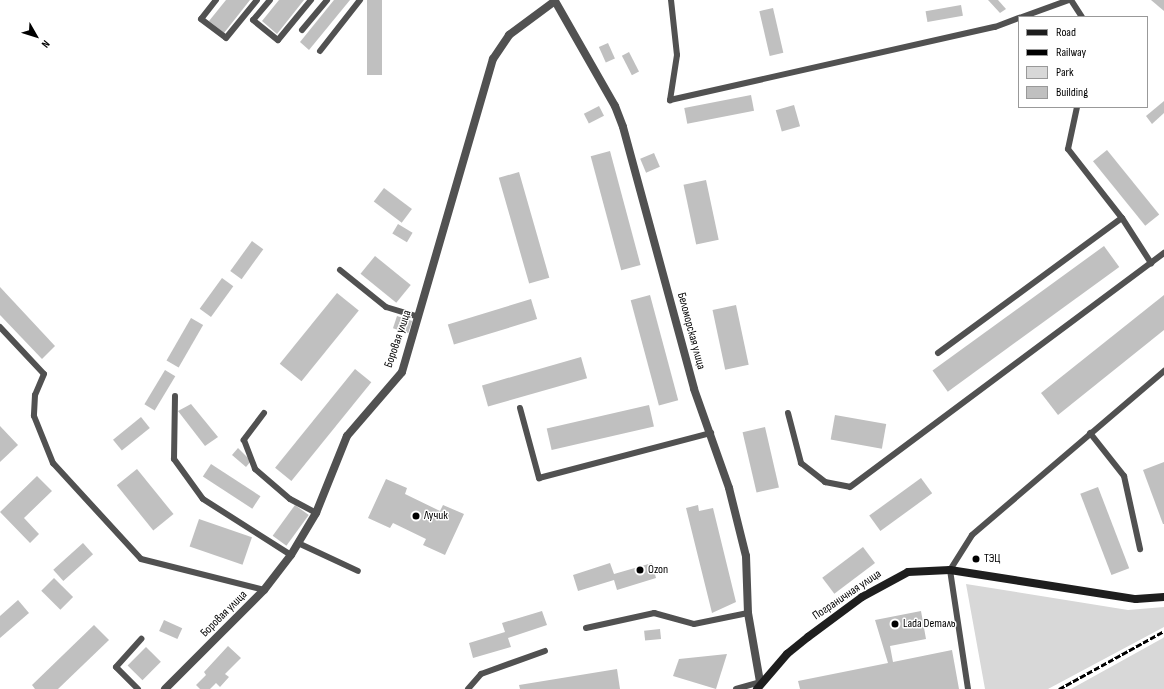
<!DOCTYPE html>
<html>
<head>
<meta charset="utf-8">
<style>
  body { margin:0 }
  #map { position:relative; width:1164px; height:689px; overflow:hidden; background:#fff; font-family:"Sofia Sans Condensed",sans-serif }
  div>[style] { position:absolute }
  .green>* { inset:0; background:#d8d8d8 }
  .building>* { inset:0; background:#c0c0c0; transform-origin:0 0 }
  .service>* { height:6px; margin:-3px; padding:0 3px; transform-origin:3px; border-radius:3px; background:#515151 }
  .minor>* { height:8px; margin:-4px; padding:0 4px; transform-origin:4px; border-radius:4px; background:#515151 }
  .secondary>* { height:8px; margin:-4px; padding:0 4px; transform-origin:4px; border-radius:4px; background:#1e1e1e }
  .rail>* { height:3px; margin-top:-1.5px; transform-origin:0; background:repeating-linear-gradient(90deg,#000 0 6px,transparent 0 8px) }
  .dots>* { width:11px; height:11px; translate:-50% -50%; box-sizing:border-box; border:2px solid #fff; border-radius:50% }
  span { translate:-50% -50%; white-space:nowrap; text-align:center; line-height:1.15; -webkit-text-stroke:3px #fff; paint-order:stroke }
  .street-label { font-size:12px; color:#000 }
  .poi-label { font-size:12px; color:#000 }
  .left { translate:0 -50%; text-align:left }
  .legend { position:absolute; left:1018px; top:16px; width:130px; height:92px; box-sizing:border-box; background:#fff; border:1px solid #999; margin:0; padding:5px 7px; list-style:none; font-size:12px; color:#000 }
  .legend li { display:flex; align-items:center; gap:8px; height:20px }
  .legend b { width:20px; border:1px solid #999 }
  .north { position:absolute; left:16px; top:16px; width:40px; height:40px; -webkit-text-stroke:3px #fff; paint-order:stroke; rotate:129deg; font-size:11px; font-weight:700; line-height:16px; text-align:center; color:#000 }
  .north::after { content:''; display:block; margin:auto; width:14px; height:18px; background:#000; clip-path:polygon(50% 0,100% 100%,50% 72%,0 100%) }
</style>
</head>
<body>
<div id="map">
  <div class="green">
    <i style="clip-path:polygon(966px 584px,1128px 610px,1164px 607px,1164px 627px,1048px 689px,985px 689px)"></i>
    <i style="clip-path:polygon(1164px 637px,1164px 689px,1071px 689px,1163px 638px)"></i>
  </div>
  <div class="building">
    <i style="clip-path:polygon(226px 0,250px 0,224px 33px,209px 21px)"></i>
    <i style="clip-path:polygon(279px 0,304px 0,277px 34px,262px 21px)"></i>
    <i style="clip-path:polygon(334px 0,350px 0,309px 50px,300px 42px)"></i>
    <i style="left:367px;top:0;width:15px;height:75px"></i>
    <i style="clip-path:polygon(988px 0,998px 0,1006px 9px,1000px 13px)"></i>
    <i style="clip-path:polygon(1151px 0,1164px 0,1164px 11px)"></i>
    <i style="left:961px;top:5px;width:11px;height:36px;rotate:80deg"></i>
    <i style="left:773px;top:8px;width:46px;height:14px;rotate:77deg"></i>
    <i style="left:608px;top:43px;width:17px;height:10px;rotate:66deg"></i>
    <i style="left:629px;top:52px;width:22px;height:8px;rotate:63deg"></i>
    <i style="left:751px;top:95px;width:16px;height:68px;rotate:79deg"></i>
    <i style="clip-path:polygon(1164px 101px,1164px 113px,1152px 124px,1146px 116px)"></i>
    <i style="left:794px;top:105px;width:22px;height:19px;rotate:74deg"></i>
    <i style="left:599px;top:106px;width:11px;height:17px;rotate:63deg"></i>
    <i style="left:1107px;top:150px;width:83px;height:18px;rotate:51deg"></i>
    <i style="left:610px;top:151px;width:118px;height:20px;rotate:75deg"></i>
    <i style="left:654px;top:153px;width:15px;height:15px;rotate:67deg"></i>
    <i style="left:519px;top:172px;width:110px;height:21px;rotate:74deg"></i>
    <i style="left:706px;top:180px;width:61px;height:23px;rotate:78deg"></i>
    <i style="left:384px;top:188px;width:35px;height:17px;rotate:37deg"></i>
    <i style="left:398px;top:224px;width:17px;height:11px;rotate:31deg"></i>
    <i style="left:252px;top:241px;width:14px;height:37px;rotate:36deg"></i>
    <i style="left:1104px;top:246px;width:26px;height:212px;rotate:54deg"></i>
    <i style="left:375px;top:256px;width:46px;height:23px;rotate:39deg"></i>
    <i style="left:222px;top:278px;width:14px;height:38px;rotate:36deg"></i>
    <i style="clip-path:polygon(0 287px,55px 346px,42px 359px,0 315px)"></i>
    <i style="left:337px;top:293px;width:28px;height:91px;rotate:39deg"></i>
    <i style="left:650px;top:295px;width:109px;height:20px;rotate:75deg"></i>
    <i style="clip-path:polygon(1164px 295px,1164px 330px,1058px 415px,1041px 393px)"></i>
    <i style="left:531px;top:299px;width:21px;height:87px;rotate:73deg"></i>
    <i style="left:736px;top:305px;width:61px;height:24px;rotate:78deg"></i>
    <i style="left:397px;top:316px;width:16px;height:13px;rotate:18deg"></i>
    <i style="left:191px;top:318px;width:14px;height:49px;rotate:30deg"></i>
    <i style="left:581px;top:357px;width:22px;height:103px;rotate:74deg"></i>
    <i style="left:355px;top:369px;width:21px;height:127px;rotate:39deg"></i>
    <i style="left:165px;top:370px;width:12px;height:40px;rotate:31deg"></i>
    <i style="clip-path:polygon(191px 404px,218px 437px,205px 446px,178px 411px)"></i>
    <i style="left:649px;top:405px;width:22px;height:105px;rotate:77deg"></i>
    <i style="left:835px;top:415px;width:52px;height:25px;rotate:10deg"></i>
    <i style="left:141px;top:417px;width:14px;height:36px;rotate:51deg"></i>
    <i style="clip-path:polygon(0 426px,18px 445px,0 462px)"></i>
    <i style="left:765px;top:427px;width:62px;height:23px;rotate:77deg"></i>
    <i style="clip-path:polygon(238px 448px,251px 461px,246px 467px,232px 455px)"></i>
    <i style="clip-path:polygon(1164px 462px,1164px 524px,1163px 524px,1143px 470px)"></i>
    <i style="left:211px;top:464px;width:59px;height:15px;rotate:33deg"></i>
    <i style="left:137px;top:469px;width:58px;height:26px;rotate:51deg"></i>
    <i style="clip-path:polygon(37px 476px,52px 491px,24px 518px,39px 534px,30px 543px,0 512px)"></i>
    <i style="left:921px;top:478px;width:19px;height:64px;rotate:54deg"></i>
    <i style="clip-path:polygon(386px 479px,407px 488px,405px 494px,440px 511px,443px 505px,464px 514px,445px 555px,423px 545px,426px 539px,393px 523px,390px 528px,368px 518px)"></i>
    <i style="left:1098px;top:487px;width:87px;height:19px;rotate:69deg"></i>
    <i style="left:295px;top:505px;width:17px;height:38px;rotate:36deg"></i>
    <i style="clip-path:polygon(698px 505px,699px 511px,713px 508px,736px 602px,712px 613px,686px 508px)"></i>
    <i style="left:199px;top:519px;width:56px;height:29px;rotate:19deg"></i>
    <i style="left:83px;top:543px;width:15px;height:40px;rotate:48deg"></i>
    <i style="left:863px;top:547px;width:20px;height:51px;rotate:53deg"></i>
    <i style="clip-path:polygon(610px 563px,614px 574px,652px 563px,656px 578px,617px 590px,614px 580px,578px 591px,573px 575px)"></i>
    <i style="left:54px;top:578px;width:27px;height:18px;rotate:45deg"></i>
    <i style="clip-path:polygon(18px 600px,29px 613px,0 638px,0 616px)"></i>
    <i style="clip-path:polygon(542px 611px,547px 625px,508px 638px,511px 647px,473px 658px,469px 643px,505px 632px,502px 623px)"></i>
    <i style="clip-path:polygon(921px 611px,926px 639px,890px 646px,893px 662px,952px 650px,959px 689px,800px 689px,798px 681px,888px 663px,875px 620px)"></i>
    <i style="left:164px;top:620px;width:20px;height:12px;rotate:24deg"></i>
    <i style="clip-path:polygon(94px 625px,109px 640px,58px 689px,35px 689px,32px 685px)"></i>
    <i style="left:660px;top:629px;width:10px;height:16px;rotate:84deg"></i>
    <i style="clip-path:polygon(228px 646px,241px 658px,225px 674px,229px 677px,220px 687px,216px 683px,210px 689px,200px 689px,196px 685px,206px 675px,204px 672px)"></i>
    <i style="left:146px;top:647px;width:21px;height:26px;rotate:45deg"></i>
    <i style="clip-path:polygon(727px 654px,716px 689px,673px 676px,679px 659px)"></i>
    <i style="clip-path:polygon(617px 669px,620px 689px,520px 689px,519px 685px)"></i>
  </div>
  <div class="service">
    <i style="left:216px;top:0;width:24px;rotate:128deg"></i>
    <i style="left:201px;top:19px;width:31px;rotate:37deg"></i>
    <i style="left:226px;top:38px;width:49px;rotate:-50.8deg"></i>
    <i style="left:270px;top:0;width:26px;rotate:130deg"></i>
    <i style="left:253px;top:20px;width:32px;rotate:39deg"></i>
    <i style="left:278px;top:40px;width:52px;rotate:-50.5deg"></i>
    <i style="left:671px;top:0;width:55px;rotate:83.8deg"></i>
    <i style="left:677px;top:55px;width:46px;rotate:98.8deg"></i>
    <i style="left:670px;top:100px;width:333px;rotate:-12.7deg"></i>
    <i style="left:995px;top:27px;width:26px;rotate:-21deg"></i>
    <i style="left:1071px;top:0;width:20px;rotate:57deg"></i>
    <i style="left:1022px;top:17px;width:50px;rotate:-19.9deg"></i>
    <i style="left:302px;top:30px;width:39px;rotate:-50deg"></i>
    <i style="left:320px;top:51px;width:65px;rotate:-51.9deg"></i>
    <i style="left:1077px;top:107px;width:43px;rotate:102.1deg"></i>
    <i style="left:1068px;top:149px;width:88px;rotate:52deg"></i>
    <i style="left:340px;top:270px;width:59px;rotate:38.8deg"></i>
    <i style="left:386px;top:307px;width:34px;rotate:17deg"></i>
    <i style="left:0;top:327px;width:64px;rotate:46.9deg"></i>
    <i style="left:44px;top:374px;width:23px;rotate:113deg"></i>
    <i style="left:35px;top:395px;width:21px;rotate:93deg"></i>
    <i style="left:34px;top:416px;width:51px;rotate:68deg"></i>
    <i style="left:53px;top:463px;width:130px;rotate:47.5deg"></i>
    <i style="left:141px;top:559px;width:127px;rotate:14.1deg"></i>
    <i style="left:938px;top:353px;width:228px;rotate:-36.3deg"></i>
    <i style="left:1122px;top:218px;width:54px;rotate:57.2deg"></i>
    <i style="left:175px;top:396px;width:63px;rotate:90.9deg"></i>
    <i style="left:174px;top:459px;width:49px;rotate:54.1deg"></i>
    <i style="left:203px;top:499px;width:104px;rotate:32.5deg"></i>
    <i style="left:520px;top:408px;width:73px;rotate:74.8deg"></i>
    <i style="left:539px;top:478px;width:178px;rotate:-14.7deg"></i>
    <i style="left:264px;top:413px;width:34px;rotate:127deg"></i>
    <i style="left:244px;top:440px;width:31px;rotate:69deg"></i>
    <i style="left:255px;top:469px;width:46px;rotate:40.6deg"></i>
    <i style="left:290px;top:499px;width:30px;rotate:28deg"></i>
    <i style="left:788px;top:413px;width:52px;rotate:75.4deg"></i>
    <i style="left:801px;top:463px;width:31px;rotate:38deg"></i>
    <i style="left:825px;top:482px;width:25px;rotate:11deg"></i>
    <i style="left:850px;top:487px;width:392px;rotate:-36.7deg"></i>
    <i style="left:1090px;top:433px;width:55px;rotate:51.7deg"></i>
    <i style="left:1124px;top:476px;width:75px;rotate:77.6deg"></i>
    <i style="left:298px;top:543px;width:66px;rotate:25deg"></i>
    <i style="left:586px;top:628px;width:70px;rotate:-12.4deg"></i>
    <i style="left:654px;top:613px;width:41px;rotate:15.4deg"></i>
    <i style="left:694px;top:624px;width:55px;rotate:-11.5deg"></i>
    <i style="left:138px;top:689px;width:31px;rotate:-135deg"></i>
    <i style="left:116px;top:667px;width:38px;rotate:-48deg"></i>
    <i style="left:468px;top:689px;width:20px;rotate:-49deg"></i>
    <i style="left:481px;top:674px;width:68px;rotate:-19.8deg"></i>
    <i style="left:736px;top:689px;width:25px;rotate:-16deg"></i>
    <i style="left:968px;top:689px;width:120px;rotate:-98.6deg"></i>
    <i style="left:950px;top:570px;width:41px;rotate:-57.8deg"></i>
    <i style="left:972px;top:535px;width:253px;rotate:-40.5deg"></i>
  </div>
  <div class="minor">
    <i style="left:165px;top:689px;width:140px;rotate:-45deg"></i>
    <i style="left:264px;top:590px;width:44px;rotate:-52.4deg"></i>
    <i style="left:291px;top:555px;width:49px;rotate:-59.2deg"></i>
    <i style="left:316px;top:513px;width:83px;rotate:-68.1deg"></i>
    <i style="left:347px;top:436px;width:84px;rotate:-49.3deg"></i>
    <i style="left:402px;top:372px;width:326px;rotate:-73.8deg"></i>
    <i style="left:493px;top:59px;width:29px;rotate:-56deg"></i>
    <i style="left:509px;top:35px;width:57px;rotate:-36.5deg"></i>
    <i style="left:555px;top:1px;width:121px;rotate:60.3deg"></i>
    <i style="left:615px;top:106px;width:22px;rotate:69deg"></i>
    <i style="left:623px;top:127px;width:271px;rotate:74.8deg"></i>
    <i style="left:694px;top:389px;width:105px;rotate:70.5deg"></i>
    <i style="left:729px;top:488px;width:70px;rotate:76deg"></i>
    <i style="left:746px;top:556px;width:57px;rotate:88deg"></i>
    <i style="left:748px;top:613px;width:70px;rotate:80.1deg"></i>
  </div>
  <div class="secondary">
    <i style="left:757px;top:689px;width:46px;rotate:-49.4deg"></i>
    <i style="left:787px;top:654px;width:27px;rotate:-39deg"></i>
    <i style="left:808px;top:637px;width:67px;rotate:-36.5deg"></i>
    <i style="left:862px;top:597px;width:52px;rotate:-28.5deg"></i>
    <i style="left:908px;top:572px;width:42px;rotate:-2.7deg"></i>
    <i style="left:950px;top:570px;width:188px;rotate:8.9deg"></i>
    <i style="left:1136px;top:599px;width:28px;rotate:-4deg"></i>
  </div>
  <div class="rail">
    <i style="left:1059px;top:689px;width:120px;rotate:-28.9deg"></i>
  </div>
  <div class="dots">
    <i style="left:416px;top:516px;background:#000"></i>
    <i style="left:976px;top:559px;background:#000"></i>
    <i style="left:640px;top:570px;background:#000"></i>
    <i style="left:895px;top:624px;background:#000"></i>
  </div>
  <div class="street-label">
    <span style="left:691px;top:331px;rotate:75deg">Беломорская улица</span>
    <span style="left:398px;top:339px;rotate:-71deg">Боровая улица</span>
    <span style="left:847px;top:595px;rotate:-34deg">Пограничная улица</span>
    <span style="left:224px;top:614px;rotate:-45deg">Боровая улица</span>
  </div>
  <div class="poi-label">
    <span class="left" style="left:424px;top:516px">Лучик</span>
    <span class="left" style="left:984px;top:559px">ТЭЦ</span>
    <span class="left" style="left:648px;top:570px">Ozon</span>
    <span class="left" style="left:903px;top:624px">Lada Dеталь</span>
  </div>
  <ul class="legend">
  <li><b style="height:5px;background:#1e1e1e"></b>Road</li>
  <li><b style="height:5px;background:#000"></b>Railway</li>
  <li><b style="height:11px;background:#d8d8d8"></b>Park</li>
  <li><b style="height:11px;background:#c0c0c0"></b>Building</li>
  </ul>
  <div class="north">N</div>
</div>
</body>
</html>
